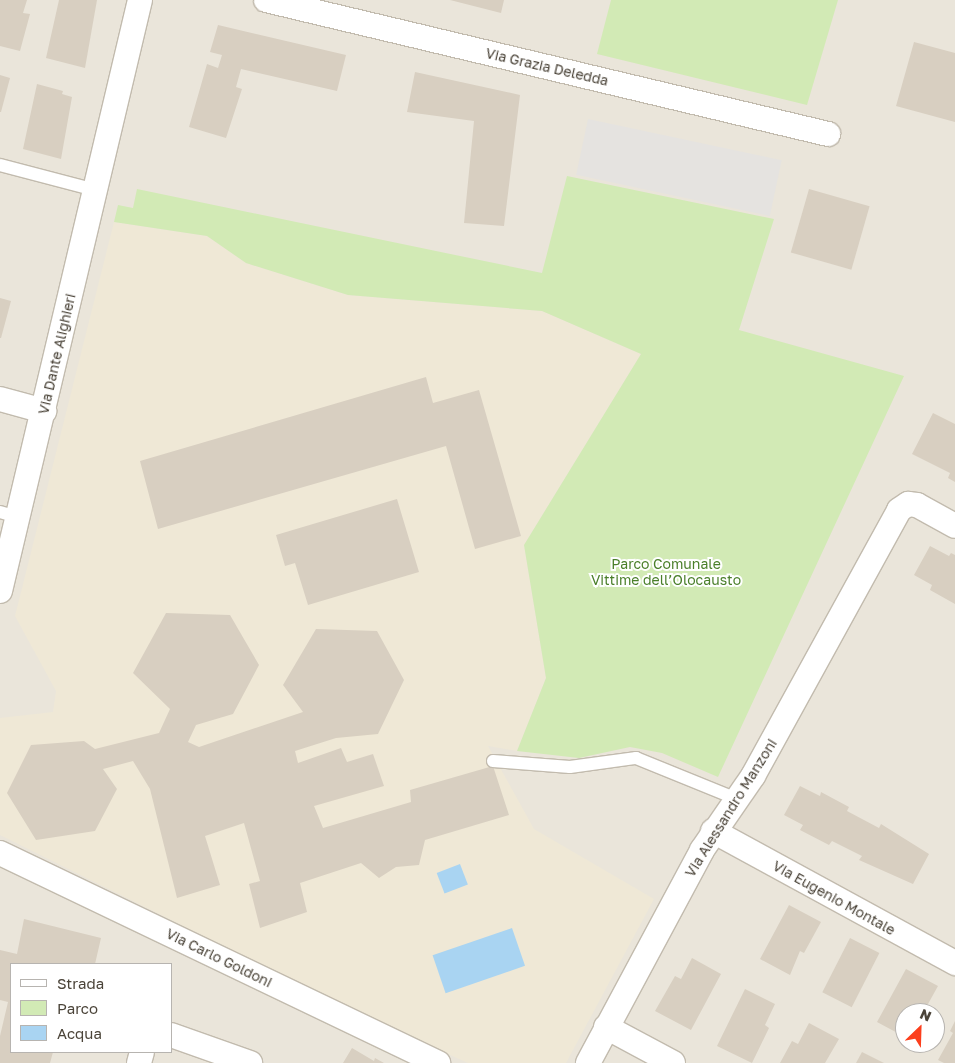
<!DOCTYPE html>
<html>
<head>
<meta charset="utf-8">
<style>
  body { margin:0 }
  #map { position:relative; width:955px; height:1063px; overflow:hidden; background:#f6f3ec; font-family:"Golos Text",sans-serif }
  div>[style] { position:absolute }
  .residential>* { inset:0; background:#eae5da }
  .education>* { inset:0; background:#efe8d6 }
  .green>* { inset:0; background:#d2eab5 }
  .parking>* { inset:0; background:#e5e3e0; transform-origin:0 0 }
  .water>* { inset:0; background:#a9d4f2; transform-origin:0 0 }
  .building>* { inset:0; background:#d8cfc1; transform-origin:0 0 }
  .roads { filter:drop-shadow(1px 0 #c2bbae) drop-shadow(-1px 0 #c2bbae) drop-shadow(0 1px #c2bbae) drop-shadow(0 -1px #c2bbae) }
  .service>* { height:12px; margin:-6px; padding:0 6px; transform-origin:6px; border-radius:6px; background:#fff }
  .minor>* { height:24px; margin:-12px; padding:0 12px; transform-origin:12px; border-radius:12px; background:#fff }
  span { translate:-50% -50%; white-space:nowrap; text-align:center; line-height:1.15; -webkit-text-stroke:4px #fff; paint-order:stroke }
  .street-label { font-size:14px; color:#4b4439 }
  .park-label { font-size:14px; color:#4a7f2a }
  .legend { position:absolute; left:10px; top:963px; width:162px; height:90px; box-sizing:border-box; background:#fff; border:1px solid #b7b4b0; margin:0; padding:6px 9px; list-style:none; font-size:15px; color:#4b4439 }
  .legend li { display:flex; align-items:center; gap:10px; height:25px }
  .legend b { width:25px; border:1px solid #b7b4b0 }
  .north { position:absolute; left:895px; top:1003px; width:50px; height:50px; box-sizing:border-box; background:#fff; border:1px solid #b7b4b0; border-radius:50%; rotate:24deg; font-size:14px; font-weight:700; line-height:20px; text-align:center; color:#4b4439 }
  .north::after { content:''; display:block; margin:auto; width:18px; height:22px; background:#fc3f1d; clip-path:polygon(50% 0,100% 100%,50% 72%,0 100%) }
</style>
</head>
<body>
<div id="map">
  <div class="residential">
    <i style="clip-path:polygon(evenodd,0 0,955px 0,955px 1063px,0 1063px,0 0,11px 964px,171px 964px,171px 1052px,11px 1052px,11px 964px,0 0,905px 1013px,935px 1013px,935px 1043px,905px 1043px,905px 1013px)"></i>
  </div>
  <div class="education">
    <i style="clip-path:polygon(114px 222px,207px 236px,246px 263px,348px 295px,542px 311px,641px 354px,524px 545px,546px 678px,517px 751px,488px 746px,534px 829px,654px 899px,566px 1063px,468px 1063px,358px 1013px,0 835px,0 718px,53px 712px,56px 691px,15px 616px)"></i>
  </div>
  <div class="green">
    <i style="clip-path:polygon(611px 0,838px 0,807px 105px,597px 54px)"></i>
    <i style="clip-path:polygon(567px 176px,774px 219px,739px 330px,904px 376px,718px 777px,662px 753px,630px 747px,579px 758px,517px 751px,546px 678px,524px 545px,641px 354px,542px 311px,348px 295px,246px 263px,207px 236px,114px 222px,118px 205px,133px 208px,137px 189px,542px 273px)"></i>
  </div>
  <div class="parking">
    <i style="left:588px;top:119px;width:198px;height:57px;rotate:12deg"></i>
  </div>
  <div class="water">
    <i style="left:460px;top:864px;width:22px;height:25px;rotate:69deg"></i>
    <i style="left:512px;top:928px;width:40px;height:84px;rotate:71deg"></i>
  </div>
  <div class="building">
    <i style="clip-path:polygon(0 0,27px 0,23px 13px,30px 14px,20px 51px,0 46px)"></i>
    <i style="clip-path:polygon(59px 0,97px 0,85px 68px,46px 58px)"></i>
    <i style="clip-path:polygon(450px 0,504px 0,501px 13px)"></i>
    <i style="clip-path:polygon(218px 25px,346px 55px,337px 91px,241px 69px,236px 87px,242px 89px,226px 138px,189px 127px,207px 64px,218px 68px,222px 55px,210px 52px)"></i>
    <i style="clip-path:polygon(914px 42px,955px 53px,955px 122px,896px 106px)"></i>
    <i style="clip-path:polygon(415px 72px,520px 95px,504px 226px,464px 223px,474px 121px,407px 112px)"></i>
    <i style="clip-path:polygon(0 75px,10px 78px,1px 112px,0 112px)"></i>
    <i style="clip-path:polygon(37px 84px,63px 91px,62px 94px,72px 97px,61px 159px,23px 149px)"></i>
    <i style="left:809px;top:189px;width:63px;height:66px;rotate:16deg"></i>
    <i style="clip-path:polygon(0 298px,11px 301px,1px 338px,0 338px)"></i>
    <i style="clip-path:polygon(426px 377px,433px 403px,479px 390px,521px 536px,475px 549px,446px 446px,158px 529px,140px 461px)"></i>
    <i style="clip-path:polygon(933px 413px,955px 424px,955px 482px,948px 478px,950px 473px,912px 454px)"></i>
    <i style="clip-path:polygon(397px 499px,419px 572px,308px 605px,295px 563px,285px 566px,276px 535px)"></i>
    <i style="clip-path:polygon(930px 546px,949px 556px,951px 553px,955px 555px,955px 604px,930px 590px,932px 585px,914px 575px)"></i>
    <i style="clip-path:polygon(166px 613px,230px 615px,259px 665px,233px 714px,196px 725px,188px 742px,199px 747px,303px 712px,283px 685px,316px 629px,377px 631px,404px 680px,378px 734px,336px 738px,295px 751px,298px 763px,341px 748px,347px 762px,373px 754px,384px 786px,314px 806px,323px 828px,411px 802px,410px 790px,493px 766px,509px 815px,425px 840px,419px 865px,396px 867px,379px 878px,361px 863px,300px 883px,307px 912px,260px 928px,249px 884px,260px 881px,244px 823px,205px 836px,220px 885px,177px 898px,150px 789px,133px 761px,103px 769px,117px 789px,95px 831px,36px 840px,7px 793px,31px 745px,84px 741px,95px 749px,159px 733px,170px 709px,133px 673px)"></i>
    <i style="clip-path:polygon(800px 786px,820px 796px,821px 792px,849px 807px,847px 811px,879px 828px,881px 824px,929px 854px,913px 884px,859px 860px,862px 856px,832px 841px,829px 845px,800px 830px,803px 825px,784px 815px)"></i>
    <i style="clip-path:polygon(789px 905px,821px 922px,804px 953px,800px 951px,790px 975px,760px 959px)"></i>
    <i style="clip-path:polygon(24px 919px,101px 938px,95px 964px,11px 964px,11px 1052px,53px 1052px,50px 1063px,0 1063px,0 1036px,8px 1002px,0 1000px,0 950px,17px 954px)"></i>
    <i style="left:850px;top:938px;width:33px;height:61px;rotate:27deg"></i>
    <i style="clip-path:polygon(692px 958px,721px 974px,691px 1030px,655px 1011px,675px 976px,681px 979px)"></i>
    <i style="clip-path:polygon(906px 969px,938px 986px,923px 1013px,905px 1013px,905px 1037px,877px 1022px)"></i>
    <i style="clip-path:polygon(745px 989px,775px 1004px,765px 1025px,769px 1028px,752px 1063px,717px 1046px)"></i>
    <i style="clip-path:polygon(955px 1021px,955px 1063px,944px 1063px,938px 1060px,953px 1033px,950px 1031px)"></i>
    <i style="clip-path:polygon(809px 1023px,839px 1039px,825px 1063px,780px 1063px,792px 1041px,798px 1044px)"></i>
    <i style="clip-path:polygon(352px 1048px,374px 1061px,375px 1058px,384px 1063px,343px 1063px)"></i>
    <i style="clip-path:polygon(862px 1052px,884px 1063px,856px 1063px)"></i>
  </div>
  <div class="roads">
    <div class="service">
      <i style="left:0;top:165px;width:98px;rotate:14.7deg"></i>
      <i style="left:0;top:512px;width:19px;rotate:16deg"></i>
      <i style="left:493px;top:761px;width:77px;rotate:4.5deg"></i>
      <i style="left:570px;top:767px;width:67px;rotate:-7.8deg"></i>
      <i style="left:636px;top:758px;width:109px;rotate:22.1deg"></i>
    </div>
    <div class="minor">
      <i style="left:266px;top:0;width:578px;rotate:13.41deg"></i>
      <i style="left:0;top:399px;width:46px;rotate:15.3deg"></i>
      <i style="left:0;top:591px;width:607px;rotate:-76.67deg"></i>
      <i style="left:713px;top:831px;width:276px;rotate:28.6deg"></i>
      <i style="left:0;top:853px;width:486px;rotate:25.6deg"></i>
      <i style="left:606px;top:1027px;width:76px;rotate:28.2deg"></i>
      <i style="left:171px;top:1035px;width:84px;rotate:19.5deg"></i>
      <i style="left:139px;top:1063px;width:11px;rotate:-75deg"></i>
      <i style="left:588px;top:1063px;width:242px;rotate:-61.8deg"></i>
      <i style="left:702px;top:850px;width:90px;rotate:-55.4deg"></i>
      <i style="left:753px;top:776px;width:303px;rotate:-61.2deg"></i>
      <i style="left:899px;top:510px;width:11px;rotate:-34deg"></i>
      <i style="left:908px;top:504px;width:9px;rotate:6deg"></i>
      <i style="left:917px;top:505px;width:43px;rotate:28.9deg"></i>
    </div>
  </div>
  <div class="street-label">
    <span style="left:547px;top:67px;rotate:13deg">Via Grazia Deledda</span>
    <span style="left:57px;top:354px;rotate:-77deg">Via Dante Alighieri</span>
    <span style="left:731px;top:808px;rotate:-58deg">Via Alessandro Manzoni</span>
    <span style="left:834px;top:898px;rotate:29deg">Via Eugenio Montale</span>
    <span style="left:219px;top:958px;rotate:26deg">Via Carlo Goldoni</span>
  </div>
  <div class="park-label">
    <span style="left:666px;top:572px">Parco Comunale<br>Vittime dell’Olocausto</span>
  </div>
  <ul class="legend">
  <li><b style="height:6px;background:#fff"></b>Strada</li>
  <li><b style="height:14px;background:#d2eab5"></b>Parco</li>
  <li><b style="height:14px;background:#a9d4f2"></b>Acqua</li>
  </ul>
  <div class="north">N</div>
</div>
</body>
</html>
